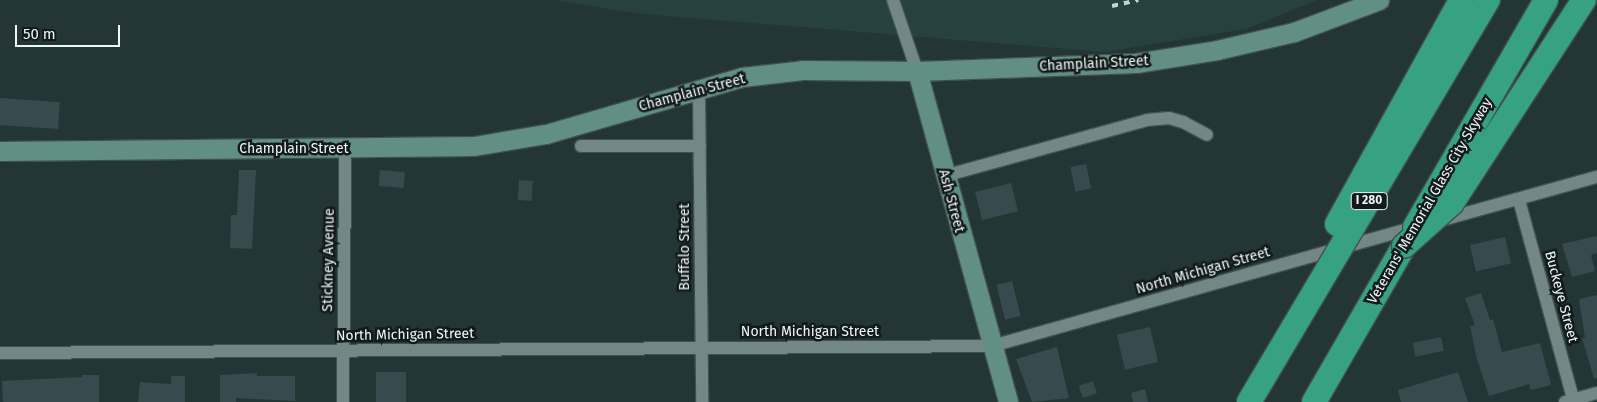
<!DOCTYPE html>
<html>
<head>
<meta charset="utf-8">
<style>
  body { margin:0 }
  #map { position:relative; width:1597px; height:402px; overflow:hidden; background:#233534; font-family:"Fira Sans",sans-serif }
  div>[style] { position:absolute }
  .built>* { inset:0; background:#264140 }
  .building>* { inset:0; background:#394a4f; transform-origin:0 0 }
  .roads { filter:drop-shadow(1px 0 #415150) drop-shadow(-1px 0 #415150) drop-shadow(0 1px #415150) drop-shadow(0 -1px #415150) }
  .street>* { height:12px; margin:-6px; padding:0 6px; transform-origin:6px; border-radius:6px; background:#738786 }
  .secondary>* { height:19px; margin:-9.5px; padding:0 9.5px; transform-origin:9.5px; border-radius:9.5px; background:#618f84 }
  .highway>* { height:24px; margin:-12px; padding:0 12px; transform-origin:12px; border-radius:12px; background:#36a27f }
  .rail>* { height:4px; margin-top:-2px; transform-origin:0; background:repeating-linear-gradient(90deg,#c7d2d2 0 6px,transparent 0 12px) }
  .bridges { filter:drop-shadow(1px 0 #415150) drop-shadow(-1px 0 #415150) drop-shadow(0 1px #415150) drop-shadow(0 -1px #415150) }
  .highway-bridge>* { height:24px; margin:-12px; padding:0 12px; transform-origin:12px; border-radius:12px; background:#36a27f }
  span { translate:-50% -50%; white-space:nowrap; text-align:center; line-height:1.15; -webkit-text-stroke:5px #131a1a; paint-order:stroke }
  .shield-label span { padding:1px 4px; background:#131a1a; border:1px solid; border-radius:4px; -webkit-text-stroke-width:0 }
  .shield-label { font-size:12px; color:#edf7f7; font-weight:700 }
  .street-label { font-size:14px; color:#edf7f7 }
  .scale { position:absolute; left:15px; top:25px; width:105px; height:22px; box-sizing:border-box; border:2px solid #edf7f7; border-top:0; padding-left:6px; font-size:15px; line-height:18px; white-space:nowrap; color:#edf7f7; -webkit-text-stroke:4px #131a1a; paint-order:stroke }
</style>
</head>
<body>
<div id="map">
  <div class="built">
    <i style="clip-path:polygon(554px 0,1317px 0,1246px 29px,1104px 52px,642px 14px)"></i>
  </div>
  <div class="building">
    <i style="left:0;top:98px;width:60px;height:27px;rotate:4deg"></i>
    <i style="left:1086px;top:164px;width:25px;height:16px;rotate:78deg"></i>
    <i style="clip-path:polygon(239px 170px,256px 170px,252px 249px,230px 248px,231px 215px,237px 215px)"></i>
    <i style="left:380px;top:170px;width:25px;height:16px;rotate:5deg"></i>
    <i style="left:519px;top:180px;width:14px;height:20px;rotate:4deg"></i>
    <i style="left:1011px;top:183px;width:29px;height:37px;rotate:76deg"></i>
    <i style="clip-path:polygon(1597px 236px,1597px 253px,1591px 255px,1595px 271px,1572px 277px,1562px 244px)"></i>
    <i style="left:1505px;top:237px;width:27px;height:36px;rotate:77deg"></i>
    <i style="left:1012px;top:281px;width:36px;height:16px;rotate:76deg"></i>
    <i style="clip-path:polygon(1481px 293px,1490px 320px,1493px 319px,1502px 352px,1540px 343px,1551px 385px,1531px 390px,1529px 384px,1489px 396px,1476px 356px,1470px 326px,1475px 325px,1465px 298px)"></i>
    <i style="clip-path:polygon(1597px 295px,1597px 378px,1594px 379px,1582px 338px,1585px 338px,1579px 299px)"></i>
    <i style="left:1150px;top:327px;width:36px;height:34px;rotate:77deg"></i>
    <i style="left:1441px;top:337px;width:14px;height:29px;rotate:78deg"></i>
    <i style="clip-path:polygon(1057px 347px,1069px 398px,1032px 402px,1016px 359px)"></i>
    <i style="left:376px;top:372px;width:30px;height:30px"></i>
    <i style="clip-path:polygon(1458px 372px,1468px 402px,1401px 402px,1398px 390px)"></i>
    <i style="clip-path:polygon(257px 373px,257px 376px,295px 376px,295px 401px,236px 398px,236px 402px,220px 402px,220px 375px)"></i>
    <i style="clip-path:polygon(82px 375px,99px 375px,99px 402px,3px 402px,2px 381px,82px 377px)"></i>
    <i style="clip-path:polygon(171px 376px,185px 376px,185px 402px,138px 402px,140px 382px,171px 384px)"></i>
    <i style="left:1093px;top:381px;width:13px;height:15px;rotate:72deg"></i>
    <i style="clip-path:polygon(1145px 389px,1148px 402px,1133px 402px,1131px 393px)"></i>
  </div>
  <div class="roads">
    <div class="street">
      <i style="left:893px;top:0;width:75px;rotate:71.3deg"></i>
      <i style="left:699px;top:91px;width:311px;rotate:89.4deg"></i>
      <i style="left:581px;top:146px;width:119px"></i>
      <i style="left:944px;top:176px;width:211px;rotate:-15.4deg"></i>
      <i style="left:1147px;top:120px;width:22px;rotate:-5deg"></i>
      <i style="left:1169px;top:118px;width:15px;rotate:16deg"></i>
      <i style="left:1183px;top:122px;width:27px;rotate:28deg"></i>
      <i style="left:1519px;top:200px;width:209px;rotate:74.8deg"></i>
      <i style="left:1438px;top:221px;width:165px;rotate:-15.5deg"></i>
      <i style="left:0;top:353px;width:992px;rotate:-0.4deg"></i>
      <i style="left:992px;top:346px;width:444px;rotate:-15.7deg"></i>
      <i style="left:343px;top:402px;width:253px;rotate:-89.5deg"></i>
      <i style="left:1565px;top:402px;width:33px;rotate:-16deg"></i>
    </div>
    <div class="secondary">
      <i style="left:917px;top:71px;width:343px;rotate:74.6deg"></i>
      <i style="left:0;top:151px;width:474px;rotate:-0.6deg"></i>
      <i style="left:474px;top:146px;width:73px;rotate:-9.5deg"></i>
      <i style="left:546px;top:134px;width:204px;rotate:-16.2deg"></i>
      <i style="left:742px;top:77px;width:61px;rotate:-6.5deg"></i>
      <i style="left:803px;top:70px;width:114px;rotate:0.5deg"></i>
      <i style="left:917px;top:71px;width:219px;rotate:-2.1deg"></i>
      <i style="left:1136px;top:63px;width:82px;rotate:-9.1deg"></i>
      <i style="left:1217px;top:50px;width:79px;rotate:-13.2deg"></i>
      <i style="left:1294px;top:32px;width:91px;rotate:-20.6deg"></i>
    </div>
    <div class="highway">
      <i style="left:1314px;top:402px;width:180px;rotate:-60deg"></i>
    </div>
  </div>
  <div class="rail">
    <i style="left:1112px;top:6px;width:27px;rotate:-13deg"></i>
  </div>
  <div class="bridges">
    <div class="highway-bridge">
      <i style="left:1337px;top:224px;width:256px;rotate:-61deg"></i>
      <i style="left:1415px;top:227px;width:262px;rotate:-60deg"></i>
      <i style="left:1404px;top:246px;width:64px;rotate:-41.9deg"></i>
      <i style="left:1452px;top:203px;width:242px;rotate:-57deg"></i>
      <i style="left:1249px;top:402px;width:468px;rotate:-59.3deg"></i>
    </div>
  </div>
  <div class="shield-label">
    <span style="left:1369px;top:201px">I 280</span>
  </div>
  <div class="street-label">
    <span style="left:1094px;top:64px;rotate:-3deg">Champlain Street</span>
    <span style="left:692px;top:93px;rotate:-15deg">Champlain Street</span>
    <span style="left:294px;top:149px">Champlain Street</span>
    <span style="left:951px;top:201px;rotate:75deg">Ash Street</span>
    <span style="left:1430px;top:201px;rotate:-60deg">Veterans' Memorial Glass City Skyway</span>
    <span style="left:685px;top:247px;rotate:-90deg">Buffalo Street</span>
    <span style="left:329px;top:260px;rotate:-89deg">Stickney Avenue</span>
    <span style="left:1203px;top:271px;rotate:-16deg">North Michigan Street</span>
    <span style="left:1561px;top:297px;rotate:75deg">Buckeye Street</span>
    <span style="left:810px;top:332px">North Michigan Street</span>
    <span style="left:405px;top:335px;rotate:-1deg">North Michigan Street</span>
  </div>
  <div class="scale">50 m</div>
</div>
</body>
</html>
